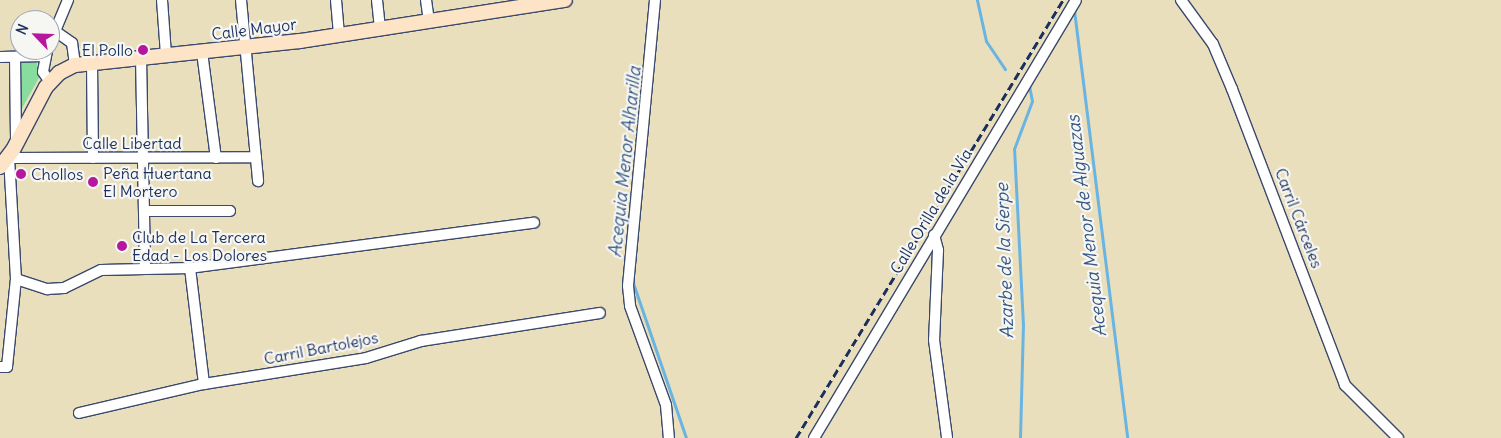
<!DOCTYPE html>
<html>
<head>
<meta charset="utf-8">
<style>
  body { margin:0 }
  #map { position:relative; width:1501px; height:438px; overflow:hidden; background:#eadfbc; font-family:Delius,sans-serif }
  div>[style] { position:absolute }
  .green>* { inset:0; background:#88dc9e }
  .stream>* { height:3px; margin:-1.5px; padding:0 1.5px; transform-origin:1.5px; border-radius:1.5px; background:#6ab4e2 }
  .roads { filter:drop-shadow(1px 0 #3a496c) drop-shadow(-1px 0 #3a496c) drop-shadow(0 1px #3a496c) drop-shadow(0 -1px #3a496c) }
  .minor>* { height:10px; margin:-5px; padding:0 5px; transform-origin:5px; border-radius:5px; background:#fff }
  .secondary>* { height:14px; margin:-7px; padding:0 7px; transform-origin:7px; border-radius:7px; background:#fee4c6 }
  .rail>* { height:3px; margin-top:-1.5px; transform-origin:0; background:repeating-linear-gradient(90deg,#1b2f5e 0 8px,transparent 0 12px) }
  .dots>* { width:14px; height:14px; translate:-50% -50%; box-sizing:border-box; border:2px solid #f6f6f2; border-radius:50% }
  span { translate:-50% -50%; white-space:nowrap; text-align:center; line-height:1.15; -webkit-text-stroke:4.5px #f6f6f2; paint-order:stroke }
  .street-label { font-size:16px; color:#1b2f5e }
  .poi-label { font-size:16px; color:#1b2f5e }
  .right { translate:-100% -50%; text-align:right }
  .left { translate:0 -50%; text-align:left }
  .water-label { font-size:18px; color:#335786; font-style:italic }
  .north { position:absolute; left:10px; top:10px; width:50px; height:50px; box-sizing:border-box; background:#f6f6f2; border:1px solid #9ea6b7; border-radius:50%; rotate:294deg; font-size:14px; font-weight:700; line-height:20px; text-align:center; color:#1b2f5e }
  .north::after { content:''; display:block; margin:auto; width:18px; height:22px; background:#b5179e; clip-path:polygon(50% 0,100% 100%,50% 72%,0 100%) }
</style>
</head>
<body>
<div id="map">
  <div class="green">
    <i style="clip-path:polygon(18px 60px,36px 60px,40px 76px,20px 112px)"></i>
  </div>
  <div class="stream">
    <i style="left:977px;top:0;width:42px;rotate:77.6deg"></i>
    <i style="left:986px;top:41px;width:34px;rotate:56deg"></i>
    <i style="left:1074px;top:10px;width:431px;rotate:82.9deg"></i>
    <i style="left:632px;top:280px;width:167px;rotate:71.1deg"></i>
    <i style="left:1020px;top:438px;width:113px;rotate:-88.5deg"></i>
    <i style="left:1023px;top:325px;width:176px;rotate:-92.9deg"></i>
    <i style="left:1014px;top:149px;width:51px;rotate:-69.4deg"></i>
    <i style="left:1032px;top:101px;width:15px;rotate:-101deg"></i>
  </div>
  <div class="roads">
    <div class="minor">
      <i style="left:162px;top:0;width:55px;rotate:85.8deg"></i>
      <i style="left:241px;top:0;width:182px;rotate:84.6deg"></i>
      <i style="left:336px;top:0;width:36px;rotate:85deg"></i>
      <i style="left:377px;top:0;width:29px;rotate:84deg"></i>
      <i style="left:426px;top:0;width:21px;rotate:82deg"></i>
      <i style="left:655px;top:0;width:287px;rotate:95.4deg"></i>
      <i style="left:628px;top:286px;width:20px;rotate:84deg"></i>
      <i style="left:630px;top:306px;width:105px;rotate:70deg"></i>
      <i style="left:666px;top:405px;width:33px;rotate:85deg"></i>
      <i style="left:1181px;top:0;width:54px;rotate:54deg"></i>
      <i style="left:1213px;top:44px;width:49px;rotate:67.1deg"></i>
      <i style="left:1232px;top:89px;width:317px;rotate:69.1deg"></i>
      <i style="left:1345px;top:385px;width:75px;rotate:45deg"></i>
      <i style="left:55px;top:31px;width:21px;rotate:35deg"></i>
      <i style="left:72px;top:43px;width:22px;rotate:82deg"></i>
      <i style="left:50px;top:43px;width:47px;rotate:-67.3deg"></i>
      <i style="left:47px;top:51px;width:21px;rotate:101deg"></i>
      <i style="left:43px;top:72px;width:12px;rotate:55deg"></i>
      <i style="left:202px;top:52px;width:107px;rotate:82.5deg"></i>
      <i style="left:0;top:57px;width:45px;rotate:-1.3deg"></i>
      <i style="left:15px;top:57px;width:86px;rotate:89.3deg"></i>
      <i style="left:141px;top:57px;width:212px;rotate:88.9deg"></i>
      <i style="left:92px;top:62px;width:96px;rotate:89.4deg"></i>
      <i style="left:145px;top:211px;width:85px"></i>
      <i style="left:934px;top:235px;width:16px;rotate:75deg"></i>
      <i style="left:938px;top:250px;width:90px;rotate:92.5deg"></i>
      <i style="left:934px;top:340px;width:99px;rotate:82.4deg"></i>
      <i style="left:190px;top:268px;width:117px;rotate:83.1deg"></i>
      <i style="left:16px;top:279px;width:33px;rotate:18deg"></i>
      <i style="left:47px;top:289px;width:17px;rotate:-3deg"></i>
      <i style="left:64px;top:288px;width:41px;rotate:-25.9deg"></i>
      <i style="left:101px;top:270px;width:89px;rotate:-1.3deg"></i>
      <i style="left:190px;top:268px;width:347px;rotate:-7.5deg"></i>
      <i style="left:0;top:367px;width:7px"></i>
      <i style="left:7px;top:367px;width:88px;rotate:-84.2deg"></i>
      <i style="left:16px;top:279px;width:121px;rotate:-93.3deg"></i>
      <i style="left:9px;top:158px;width:247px;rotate:-0.2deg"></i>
      <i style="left:79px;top:413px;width:128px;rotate:-13.1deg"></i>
      <i style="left:204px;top:384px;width:164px;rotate:-9.1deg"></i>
      <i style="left:366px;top:358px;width:58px;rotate:-17.2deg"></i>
      <i style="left:421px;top:341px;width:181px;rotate:-8.9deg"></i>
      <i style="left:814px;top:438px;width:510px;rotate:-59.11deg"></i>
    </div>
    <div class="secondary">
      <i style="left:0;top:167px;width:21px;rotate:-53deg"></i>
      <i style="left:13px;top:150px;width:71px;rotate:-62.4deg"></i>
      <i style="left:46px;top:87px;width:19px;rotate:-47deg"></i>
      <i style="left:59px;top:73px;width:18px;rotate:-27deg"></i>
      <i style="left:75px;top:65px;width:226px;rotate:-6.1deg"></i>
      <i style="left:300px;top:41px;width:268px;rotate:-8.8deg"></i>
    </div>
  </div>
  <div class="rail">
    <i style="left:796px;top:438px;width:513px;rotate:-58.63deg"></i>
  </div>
  <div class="dots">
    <i style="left:143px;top:50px;background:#b5179e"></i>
    <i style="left:21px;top:174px;background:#b5179e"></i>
    <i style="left:93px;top:182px;background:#b5179e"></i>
    <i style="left:122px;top:246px;background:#b5179e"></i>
  </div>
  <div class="street-label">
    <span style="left:254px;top:29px;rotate:-7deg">Calle Mayor</span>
    <span style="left:132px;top:143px">Calle Libertad</span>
    <span style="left:931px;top:211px;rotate:-59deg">Calle Orilla de la Vía</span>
    <span style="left:1299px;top:218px;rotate:69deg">Carril Cárceles</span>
    <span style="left:321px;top:348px;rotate:-11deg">Carril Bartolejos</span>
  </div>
  <div class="poi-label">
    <span class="right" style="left:133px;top:50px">El Pollo</span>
    <span class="left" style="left:103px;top:182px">Peña Huertana<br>El Mortero</span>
    <span class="left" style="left:31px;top:174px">Chollos</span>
    <span class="left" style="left:132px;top:246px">Club de La Tercera<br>Edad - Los Dolores</span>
  </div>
  <div class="water-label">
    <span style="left:625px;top:162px;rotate:-84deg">Acequia Menor Alharilla</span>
    <span style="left:1087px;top:226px;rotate:-97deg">Acequia Menor de Alguazas</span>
    <span style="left:1005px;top:261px;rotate:-92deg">Azarbe de la Sierpe</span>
  </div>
  <div class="north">N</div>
</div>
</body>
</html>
